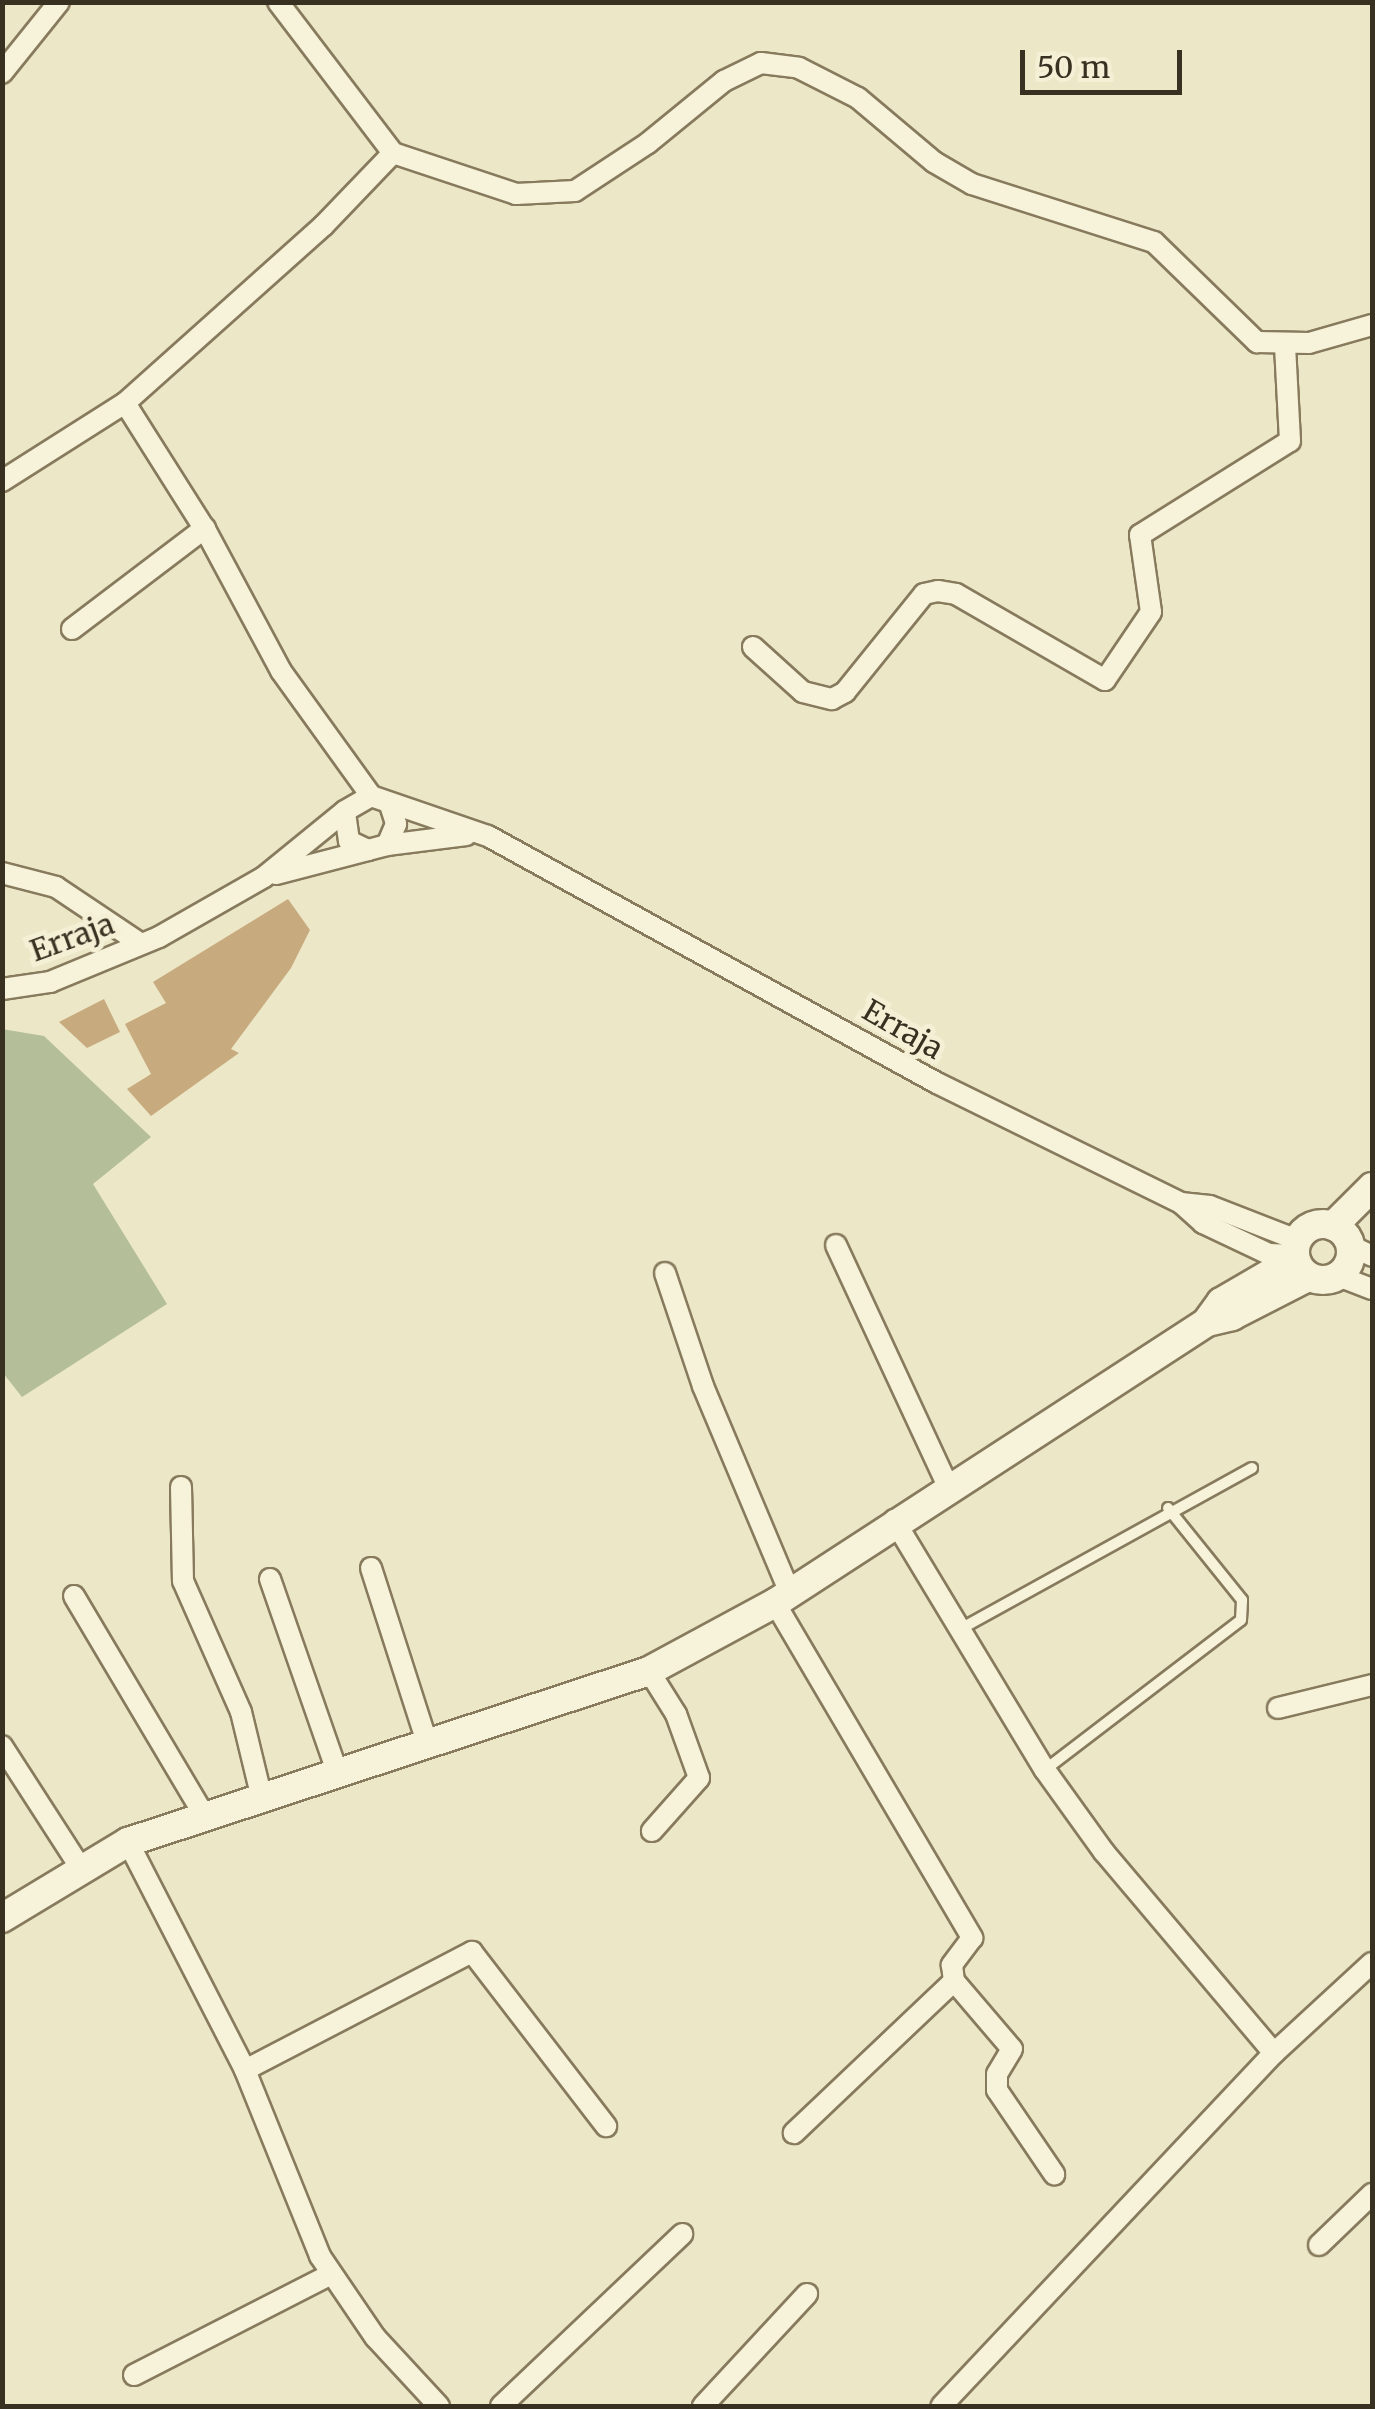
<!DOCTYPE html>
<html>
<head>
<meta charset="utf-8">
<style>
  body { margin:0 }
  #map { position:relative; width:1375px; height:2409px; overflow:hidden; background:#ece7c7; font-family:Merriweather,serif }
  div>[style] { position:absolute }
  .cemetery>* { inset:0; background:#b4bf9a }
  .building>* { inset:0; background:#c8aa7f }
  .roads { filter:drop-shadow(2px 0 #877a5d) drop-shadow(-2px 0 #877a5d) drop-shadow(0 2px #877a5d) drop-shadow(0 -2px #877a5d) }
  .service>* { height:10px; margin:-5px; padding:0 5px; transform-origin:5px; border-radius:5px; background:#f7f3da }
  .minor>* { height:20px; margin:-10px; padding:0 10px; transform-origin:10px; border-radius:10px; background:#f7f3da }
  .secondary>* { height:28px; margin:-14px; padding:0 14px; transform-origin:14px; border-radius:14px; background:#f7f3da }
  .secondary>.ring { margin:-14px; padding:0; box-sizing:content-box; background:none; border:28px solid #f7f3da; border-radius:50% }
  span { translate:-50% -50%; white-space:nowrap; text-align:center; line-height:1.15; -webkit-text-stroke:10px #f4f0d6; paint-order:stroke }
  .street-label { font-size:30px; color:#383020 }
  .frame { position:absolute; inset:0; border:5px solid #383020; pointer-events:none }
  .scale { position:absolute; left:1020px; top:50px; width:162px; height:45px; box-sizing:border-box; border:5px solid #383020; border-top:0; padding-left:12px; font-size:30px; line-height:35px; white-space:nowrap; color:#383020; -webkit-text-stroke:8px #f4f0d6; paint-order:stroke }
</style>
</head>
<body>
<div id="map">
  <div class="cemetery">
    <i style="clip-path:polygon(2px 1029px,44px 1036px,151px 1137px,93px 1184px,167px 1304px,22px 1397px,3px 1373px)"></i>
  </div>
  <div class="building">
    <i style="clip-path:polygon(288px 899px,310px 930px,291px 968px,231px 1049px,239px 1053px,151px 1116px,127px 1089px,151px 1074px,125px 1024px,166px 1003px,153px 982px)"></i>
    <i style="clip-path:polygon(104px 999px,120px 1032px,87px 1048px,59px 1022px)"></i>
  </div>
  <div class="roads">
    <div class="service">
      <i style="left:964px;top:1627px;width:329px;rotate:-28.9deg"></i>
      <i style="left:1046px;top:1769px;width:245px;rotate:-37.4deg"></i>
      <i style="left:1241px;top:1620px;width:20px;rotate:-87deg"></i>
      <i style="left:1242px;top:1600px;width:118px;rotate:-128.8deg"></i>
    </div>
    <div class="minor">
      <i style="left:278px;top:2px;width:190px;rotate:52.7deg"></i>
      <i style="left:2px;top:73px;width:91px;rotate:-51.2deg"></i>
      <i style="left:125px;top:403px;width:151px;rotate:57.7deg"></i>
      <i style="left:206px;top:531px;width:159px;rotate:61.8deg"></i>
      <i style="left:281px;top:671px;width:154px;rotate:54.2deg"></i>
      <i style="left:2px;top:481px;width:146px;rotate:-32.4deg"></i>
      <i style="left:125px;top:403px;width:266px;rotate:-41.8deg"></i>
      <i style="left:323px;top:226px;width:101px;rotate:-46.2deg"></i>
      <i style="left:393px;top:153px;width:130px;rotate:18.4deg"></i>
      <i style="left:516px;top:194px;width:59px;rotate:-2.9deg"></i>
      <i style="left:575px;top:191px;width:87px;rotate:-33.3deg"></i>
      <i style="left:648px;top:143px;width:98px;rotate:-39.2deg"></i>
      <i style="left:724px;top:81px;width:41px;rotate:-25.9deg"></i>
      <i style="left:761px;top:63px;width:38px;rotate:7deg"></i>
      <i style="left:799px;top:68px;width:66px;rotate:27deg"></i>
      <i style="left:858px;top:98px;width:99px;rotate:40.1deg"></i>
      <i style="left:934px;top:162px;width:44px;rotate:30.1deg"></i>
      <i style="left:972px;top:184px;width:191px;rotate:17.7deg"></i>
      <i style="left:1154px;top:242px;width:144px;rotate:44.2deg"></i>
      <i style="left:1257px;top:342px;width:52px;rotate:1.1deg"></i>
      <i style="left:1309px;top:343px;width:66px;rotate:-15.9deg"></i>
      <i style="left:72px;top:629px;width:167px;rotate:-37.2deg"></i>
      <i style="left:753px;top:647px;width:67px;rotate:42deg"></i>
      <i style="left:803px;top:692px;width:30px;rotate:14deg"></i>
      <i style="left:832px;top:699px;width:15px;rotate:-28deg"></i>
      <i style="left:845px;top:692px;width:126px;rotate:-51.1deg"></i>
      <i style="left:924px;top:594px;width:14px;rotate:-12deg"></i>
      <i style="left:938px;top:591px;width:18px;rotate:9deg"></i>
      <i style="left:956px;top:594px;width:172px;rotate:30deg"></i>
      <i style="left:1105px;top:680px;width:82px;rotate:-55.9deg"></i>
      <i style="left:1151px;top:612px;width:78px;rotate:-98.1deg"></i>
      <i style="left:1140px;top:535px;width:177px;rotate:-32.1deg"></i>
      <i style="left:1290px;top:441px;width:95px;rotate:-93deg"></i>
      <i style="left:390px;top:805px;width:20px;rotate:72deg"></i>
      <i style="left:396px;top:824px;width:23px;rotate:113deg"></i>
      <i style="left:387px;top:845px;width:20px;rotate:165deg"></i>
      <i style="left:368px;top:850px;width:21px;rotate:-155deg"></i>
      <i style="left:349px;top:841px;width:30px;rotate:-98deg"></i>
      <i style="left:345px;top:811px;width:30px;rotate:-30deg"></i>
      <i style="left:371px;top:796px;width:124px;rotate:18.9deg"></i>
      <i style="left:488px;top:836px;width:512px;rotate:28.82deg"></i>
      <i style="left:937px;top:1083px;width:272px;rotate:26.2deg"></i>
      <i style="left:1181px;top:1203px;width:30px;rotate:42deg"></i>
      <i style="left:1203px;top:1223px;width:73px;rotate:25.2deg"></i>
      <i style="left:1269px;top:1254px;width:25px;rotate:2deg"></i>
      <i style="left:387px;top:845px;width:80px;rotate:-7.2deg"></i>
      <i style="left:2px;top:873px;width:56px;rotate:14.5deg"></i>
      <i style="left:56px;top:887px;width:102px;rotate:33.8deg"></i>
      <i style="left:276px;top:874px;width:95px;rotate:-14.6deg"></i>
      <i style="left:2px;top:989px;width:49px;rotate:-8.3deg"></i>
      <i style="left:50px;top:982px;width:118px;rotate:-22.4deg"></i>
      <i style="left:159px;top:937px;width:121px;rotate:-29.7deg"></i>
      <i style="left:264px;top:877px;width:104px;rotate:-39.2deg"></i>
      <i style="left:1181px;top:1203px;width:29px;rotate:6deg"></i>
      <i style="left:1210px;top:1206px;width:93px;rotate:21.3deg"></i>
      <i style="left:836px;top:1245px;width:266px;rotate:65.1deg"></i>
      <i style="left:1351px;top:1246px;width:23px;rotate:25deg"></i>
      <i style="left:665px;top:1273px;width:119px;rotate:71.4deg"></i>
      <i style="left:703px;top:1386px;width:225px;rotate:67.2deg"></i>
      <i style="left:1338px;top:1276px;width:36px;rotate:21deg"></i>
      <i style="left:181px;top:1487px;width:94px;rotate:88.8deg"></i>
      <i style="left:183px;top:1581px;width:143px;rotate:66.1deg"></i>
      <i style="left:241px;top:1712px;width:89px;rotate:76.4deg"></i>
      <i style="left:894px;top:1520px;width:292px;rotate:58.9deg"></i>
      <i style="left:1045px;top:1770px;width:101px;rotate:54.3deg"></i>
      <i style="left:1104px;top:1852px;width:263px;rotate:49.8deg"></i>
      <i style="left:1274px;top:2053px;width:485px;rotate:133.3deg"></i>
      <i style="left:371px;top:1568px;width:187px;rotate:72.2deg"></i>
      <i style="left:270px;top:1579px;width:207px;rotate:70.8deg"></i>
      <i style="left:74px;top:1596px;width:257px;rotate:59.3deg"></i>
      <i style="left:775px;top:1603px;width:389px;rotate:59.5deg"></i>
      <i style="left:972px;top:1938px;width:34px;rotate:127deg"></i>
      <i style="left:952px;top:1965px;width:16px;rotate:83deg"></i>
      <i style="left:954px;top:1981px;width:221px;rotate:136.5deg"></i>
      <i style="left:649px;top:1671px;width:51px;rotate:57.9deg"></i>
      <i style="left:676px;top:1714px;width:68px;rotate:70.2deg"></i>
      <i style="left:699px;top:1778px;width:71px;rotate:131.6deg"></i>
      <i style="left:1278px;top:1708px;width:97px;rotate:-13.7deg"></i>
      <i style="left:2px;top:1746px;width:144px;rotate:57.2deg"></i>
      <i style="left:128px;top:1842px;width:256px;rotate:62.8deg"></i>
      <i style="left:245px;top:2070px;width:201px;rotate:68deg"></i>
      <i style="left:320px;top:2256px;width:98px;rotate:55.8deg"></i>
      <i style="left:375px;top:2337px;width:94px;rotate:47.2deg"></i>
      <i style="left:954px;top:1981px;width:89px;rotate:49.5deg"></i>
      <i style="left:1012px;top:2049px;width:29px;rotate:121deg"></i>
      <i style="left:997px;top:2074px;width:16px;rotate:90deg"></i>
      <i style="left:997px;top:2090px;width:102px;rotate:55.8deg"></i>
      <i style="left:1274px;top:2053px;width:133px;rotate:-42.6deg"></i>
      <i style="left:245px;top:2070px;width:256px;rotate:-27.5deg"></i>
      <i style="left:472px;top:1952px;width:220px;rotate:52.4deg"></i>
      <i style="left:1319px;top:2245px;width:74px;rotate:-43.9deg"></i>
      <i style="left:134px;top:2375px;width:221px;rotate:-27.1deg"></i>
      <i style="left:501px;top:2406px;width:250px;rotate:-43.5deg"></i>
      <i style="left:703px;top:2406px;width:153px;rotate:-47.1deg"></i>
    </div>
    <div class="secondary">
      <i class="ring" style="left:1295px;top:1224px;width:28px;height:28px"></i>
      <i style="left:1333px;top:1226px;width:55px;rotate:-45deg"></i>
      <i style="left:1208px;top:1320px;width:22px;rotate:-54deg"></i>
      <i style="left:1221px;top:1302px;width:86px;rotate:-30.2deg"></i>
      <i style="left:2px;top:1918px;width:147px;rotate:-31.1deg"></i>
      <i style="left:128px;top:1842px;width:548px;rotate:-18.17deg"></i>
      <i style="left:649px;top:1671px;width:143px;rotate:-28.4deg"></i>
      <i style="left:775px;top:1603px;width:515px;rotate:-33.04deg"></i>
      <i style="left:1207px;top:1322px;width:26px;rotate:-13deg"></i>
      <i style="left:1232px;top:1316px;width:85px;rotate:-27.2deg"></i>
    </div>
  </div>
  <div class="street-label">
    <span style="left:72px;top:937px;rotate:-20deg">Erraja</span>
    <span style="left:903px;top:1029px;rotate:30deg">Erraja</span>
  </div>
  <div class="frame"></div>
  <div class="scale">50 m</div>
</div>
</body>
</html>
